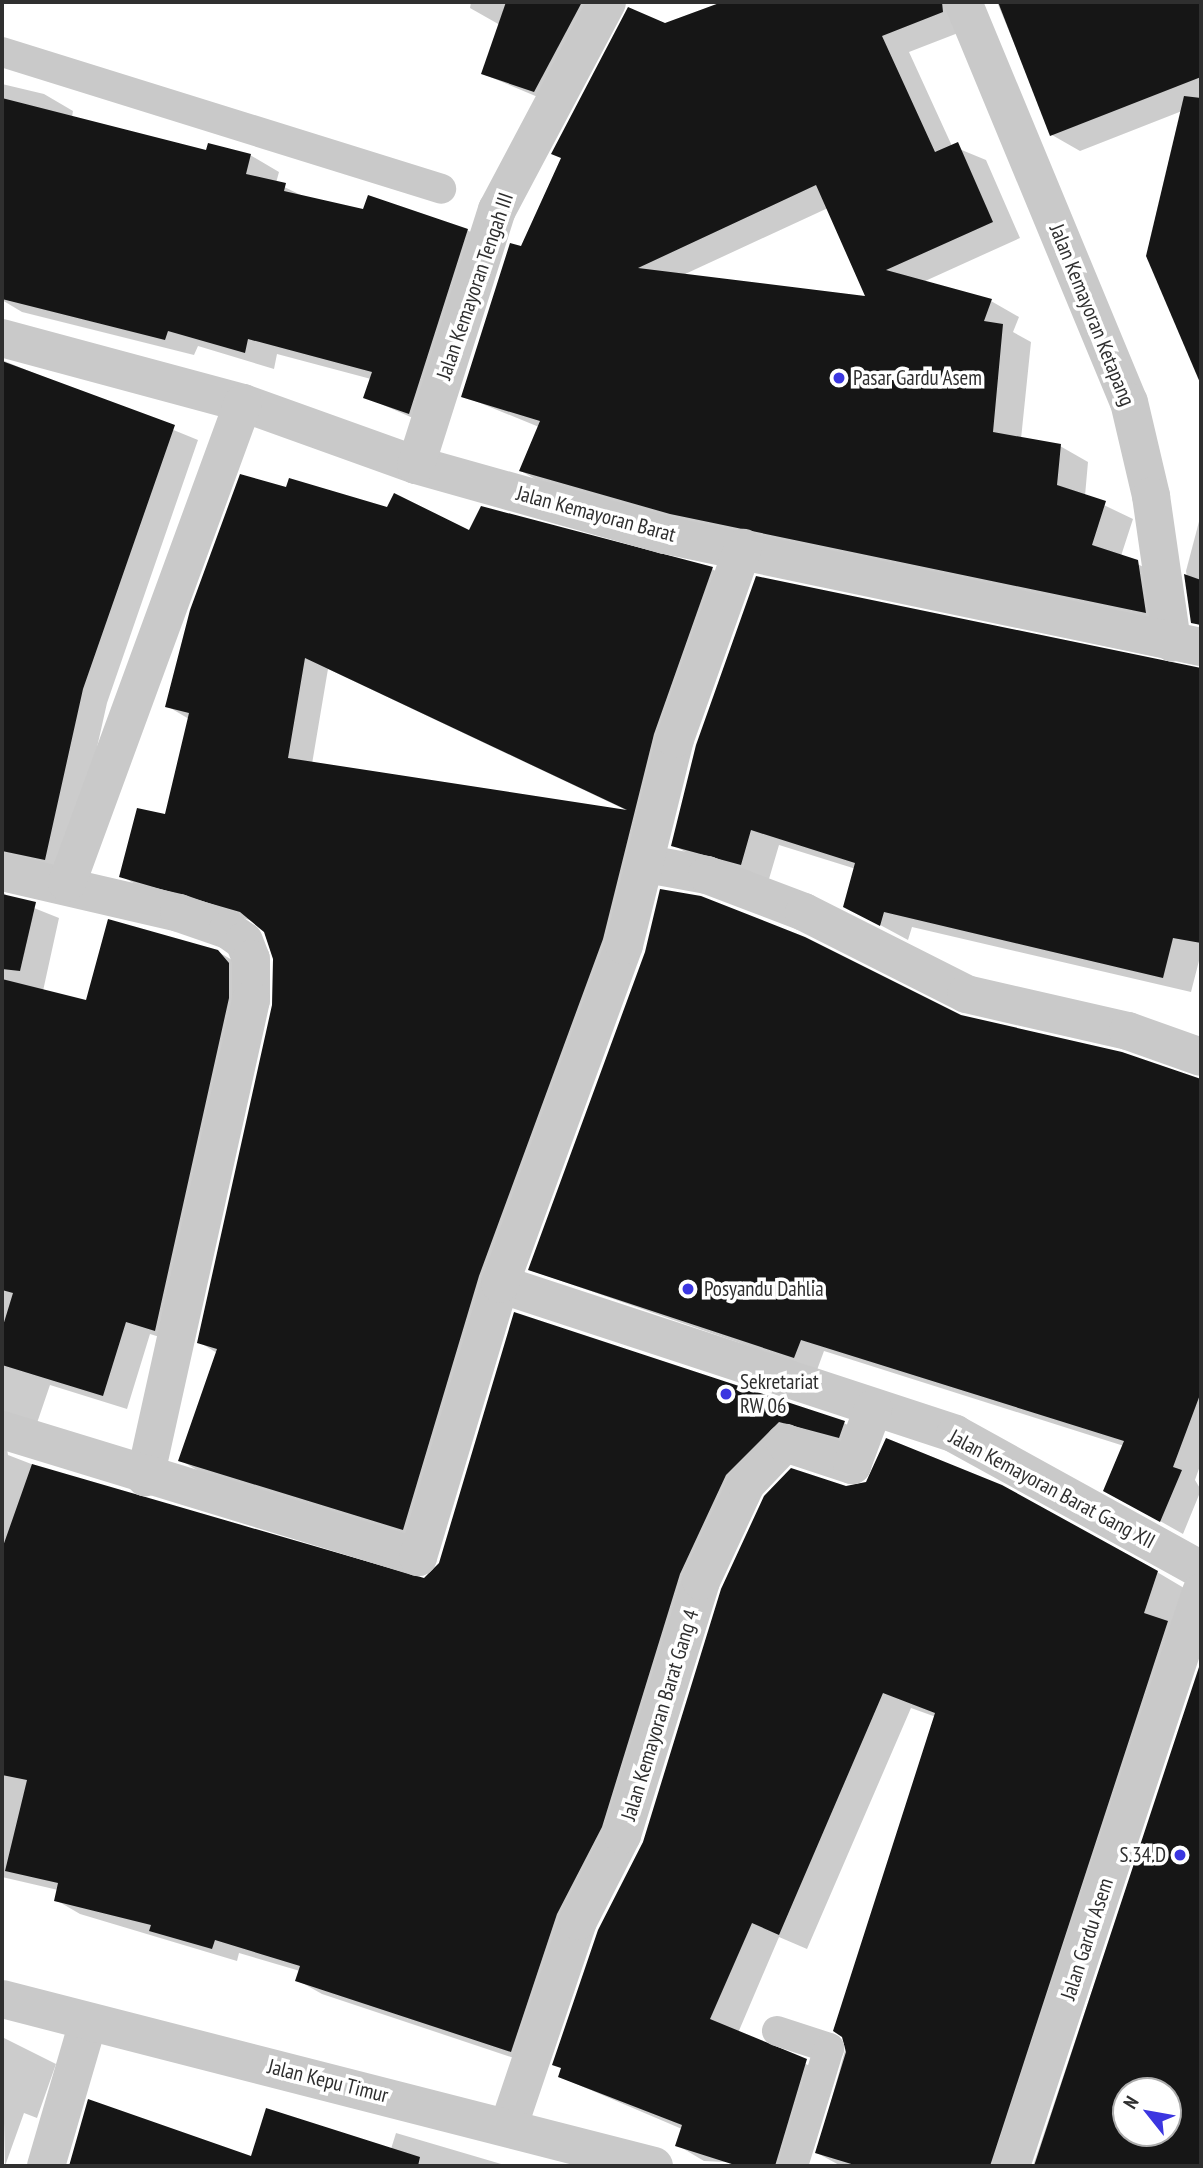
<!DOCTYPE html>
<html>
<head>
<meta charset="utf-8">
<style>
  body { margin:0 }
  #map { position:relative; width:1203px; height:2168px; overflow:hidden; background:#fff; font-family:"PT Sans Narrow",sans-serif }
  div>[style] { position:absolute }
  .shadow>* { inset:0; background:#0003 }
  .building>* { inset:0; background:#161616 }
  .service>* { height:30px; margin:-15px; padding:0 15px; transform-origin:15px; border-radius:15px; background:#c9c9c9 }
  .minor>* { height:38px; margin:-19px; padding:0 19px; transform-origin:19px; border-radius:19px; background:#c9c9c9 }
  .tertiary>* { height:38px; margin:-19px; padding:0 19px; transform-origin:19px; border-radius:19px; background:#c9c9c9 }
  .dots>* { width:19px; height:19px; translate:-50% -50%; box-sizing:border-box; border:4px solid #fff; border-radius:50% }
  span { translate:-50% -50%; white-space:nowrap; text-align:center; line-height:1.15; -webkit-text-stroke:7px #fff; paint-order:stroke }
  .street-label { font-size:21px; color:#2f2f2f }
  .poi-label { font-size:21px; color:#2f2f2f }
  .left { translate:0 -50%; text-align:left }
  .right { translate:-100% -50%; text-align:right }
  .frame { position:absolute; inset:0; border:4px solid #2f2f2f; pointer-events:none }
  .north { position:absolute; left:1112px; top:2077px; width:70px; height:70px; box-sizing:border-box; background:#fff; border:2px solid #acacac; border-radius:50%; rotate:301deg; font-size:19px; font-weight:700; line-height:28px; text-align:center; color:#2f2f2f }
  .north::after { content:''; display:block; margin:auto; width:24px; height:32px; background:#3b36e0; clip-path:polygon(50% 0,100% 100%,50% 72%,0 100%) }
</style>
</head>
<body>
<div id="map">
  <div class="shadow">
    <i style="clip-path:polygon(471px 2px,603px 2px,564px 108px,483px 74px,500px 25px,470px 8px)"></i>
    <i style="clip-path:polygon(evenodd,727px 2px,980px 2px,971px 28px,909px 52px,952px 146px,986px 160px,1020px 238px,923px 282px,991px 301px,1019px 317px,1013px 332px,1031px 342px,1021px 439px,1060px 446px,1088px 462px,1085px 496px,1133px 519px,1121px 556px,1166px 578px,1173px 628px,700px 529px,549px 487px,521px 471px,539px 427px,463px 396px,522px 249px,665px 25px,727px 2px,828px 208px,868px 298px,683px 275px,828px 208px)"></i>
    <i style="clip-path:polygon(997px 2px,1201px 2px,1201px 380px,1148px 255px,1182px 111px,1080px 151px,1052px 135px)"></i>
    <i style="clip-path:polygon(2px 84px,44px 94px,73px 111px,72px 117px,207px 152px,250px 155px,279px 172px,276px 183px,309px 199px,467px 230px,496px 247px,438px 429px,365px 397px,371px 379px,277px 354px,274px 369px,198px 346px,194px 355px,22px 312px,2px 300px)"></i>
    <i style="clip-path:polygon(2px 360px,198px 440px,107px 703px,69px 872px,10px 871px,4px 893px,9px 898px,59px 918px,43px 991px,88px 1002px,217px 951px,242px 966px,179px 1343px,150px 1334px,127px 1409px,50px 1385px,37px 1423px,5px 1437px,8px 1455px,96px 1489px,423px 1580px,440px 1564px,516px 1314px,844px 1423px,868px 1437px,863px 1450px,804px 1435px,750px 1488px,535px 2065px,322px 1994px,297px 1980px,300px 1971px,239px 1953px,237px 1961px,80px 1914px,56px 1900px,58px 1890px,2px 1877px)"></i>
    <i style="clip-path:polygon(1201px 514px,1201px 626px,1193px 622px,1186px 571px)"></i>
    <i style="clip-path:polygon(evenodd,470px 533px,712px 569px,735px 582px,426px 1541px,202px 1473px,180px 1460px,217px 1353px,199px 1342px,274px 1005px,275px 959px,266px 931px,253px 921px,144px 889px,121px 876px,167px 816px,189px 719px,167px 706px,470px 533px,328px 669px,628px 811px,312px 764px,328px 669px)"></i>
    <i style="clip-path:polygon(1201px 669px,1201px 953px,1191px 992px,912px 927px,908px 940px,845px 906px,856px 869px,779px 845px,769px 879px,701px 861px,673px 845px)"></i>
    <i style="clip-path:polygon(960px 1017px,1121px 1054px,1201px 1082px,1201px 1463px,1195px 1480px,1201px 1490px,1183px 1534px,1105px 1490px,1124px 1446px,824px 1351px,817px 1370px,530px 1270px)"></i>
    <i style="clip-path:polygon(846px 1488px,1157px 1572px,1184px 1588px,1020px 2166px,841px 2166px,817px 2153px,936px 1717px,911px 1708px,807px 1949px,779px 1937px,738px 2033px,834px 2077px,807px 2166px,704px 2161px,677px 2145px,682px 2129px,560px 2077px)"></i>
    <i style="clip-path:polygon(evenodd,1192px 1694px,1201px 1697px,1201px 2166px,1033px 2166px,1192px 1694px,1126px 2091px,1168px 2091px,1168px 2133px,1126px 2133px,1126px 2091px)"></i>
    <i style="clip-path:polygon(2px 2037px,56px 2064px,37px 2118px,24px 2113px,5px 2166px)"></i>
    <i style="clip-path:polygon(90px 2101px,252px 2158px,391px 2149px,396px 2133px,508px 2166px,71px 2166px)"></i>
  </div>
  <div class="building">
    <i style="clip-path:polygon(506px 2px,582px 2px,534px 92px,481px 74px)"></i>
    <i style="clip-path:polygon(evenodd,722px 2px,942px 2px,943px 12px,882px 36px,935px 152px,958px 142px,993px 222px,886px 270px,992px 299px,984px 321px,1003px 324px,993px 432px,1061px 444px,1057px 485px,1106px 501px,1092px 545px,1138px 560px,1146px 613px,670px 514px,519px 471px,540px 421px,461px 397px,510px 243px,521px 246px,561px 158px,551px 154px,628px 7px,665px 23px,722px 2px,816px 185px,865px 296px,638px 268px,816px 185px)"></i>
    <i style="clip-path:polygon(998px 2px,1201px 2px,1201px 77px,1050px 136px)"></i>
    <i style="clip-path:polygon(1184px 96px,1201px 98px,1201px 385px,1146px 256px)"></i>
    <i style="clip-path:polygon(2px 98px,206px 150px,208px 143px,251px 154px,246px 174px,286px 183px,284px 191px,363px 209px,368px 195px,468px 229px,409px 414px,363px 398px,372px 372px,248px 339px,245px 353px,168px 331px,165px 340px,2px 299px)"></i>
    <i style="clip-path:polygon(2px 361px,175px 425px,83px 689px,45px 860px,2px 851px)"></i>
    <i style="clip-path:polygon(evenodd,240px 474px,286px 487px,289px 478px,387px 507px,394px 493px,469px 530px,481px 506px,713px 567px,654px 734px,603px 939px,479px 1276px,403px 1530px,178px 1461px,217px 1349px,197px 1343px,272px 1005px,273px 959px,264px 932px,240px 912px,119px 877px,137px 808px,165px 814px,189px 713px,165px 707px,190px 610px,240px 474px,305px 658px,627px 810px,288px 758px,305px 658px)"></i>
    <i style="clip-path:polygon(1184px 574px,1201px 580px,1201px 625px,1191px 623px)"></i>
    <i style="clip-path:polygon(756px 576px,1201px 668px,1201px 943px,1173px 938px,1163px 978px,884px 912px,880px 926px,843px 907px,855px 863px,751px 830px,741px 865px,671px 846px,696px 745px)"></i>
    <i style="clip-path:polygon(660px 889px,701px 896px,805px 937px,961px 1015px,1122px 1052px,1201px 1079px,1201px 1392px,1173px 1467px,1182px 1470px,1160px 1522px,1103px 1491px,1124px 1441px,801px 1340px,794px 1358px,528px 1270px,645px 952px)"></i>
    <i style="clip-path:polygon(2px 894px,36px 902px,20px 971px,2px 969px)"></i>
    <i style="clip-path:polygon(108px 919px,218px 950px,229px 963px,229px 998px,155px 1331px,126px 1322px,103px 1396px,2px 1365px,2px 1329px,13px 1293px,2px 1290px,2px 979px,86px 1000px)"></i>
    <i style="clip-path:polygon(514px 1312px,845px 1421px,839px 1438px,779px 1422px,726px 1475px,680px 1574px,602px 1827px,557px 1914px,511px 2052px,295px 1981px,300px 1966px,215px 1940px,212px 1949px,149px 1931px,151px 1925px,54px 1901px,58px 1883px,5px 1871px,27px 1780px,2px 1775px,2px 1549px,32px 1464px,424px 1578px,439px 1563px)"></i>
    <i style="clip-path:polygon(886px 1438px,1002px 1485px,1158px 1571px,1144px 1613px,1168px 1621px,990px 2166px,858px 2166px,815px 2153px,846px 2052px,842px 2037px,833px 2031px,935px 1713px,883px 1693px,779px 1935px,752px 1923px,710px 2019px,807px 2059px,775px 2166px,738px 2166px,675px 2146px,682px 2125px,558px 2077px,561px 2068px,552px 2065px,598px 1930px,643px 1842px,721px 1589px,764px 1496px,791px 1468px,846px 1486px,866px 1482px)"></i>
    <i style="clip-path:polygon(evenodd,1201px 1661px,1201px 2166px,1034px 2166px,1201px 1661px,1126px 2091px,1168px 2091px,1168px 2133px,1126px 2133px,1126px 2091px)"></i>
    <i style="clip-path:polygon(88px 2099px,251px 2156px,266px 2108px,420px 2157px,418px 2166px,69px 2166px)"></i>
  </div>
  <div class="service">
    <i style="left:2px;top:52px;width:460px;rotate:17.3deg"></i>
    <i style="left:777px;top:2031px;width:55px;rotate:18.1deg"></i>
    <i style="left:829px;top:2048px;width:123px;rotate:107deg"></i>
  </div>
  <div class="minor">
    <i style="left:963px;top:2px;width:433px;rotate:67.5deg"></i>
    <i style="left:1129px;top:402px;width:97px;rotate:76.8deg"></i>
    <i style="left:1151px;top:496px;width:148px;rotate:81.8deg"></i>
    <i style="left:2px;top:338px;width:250px;rotate:15.1deg"></i>
    <i style="left:243px;top:403px;width:184px;rotate:19.7deg"></i>
    <i style="left:416px;top:465px;width:259px;rotate:15.7deg"></i>
    <i style="left:665px;top:535px;width:548px;rotate:11.8deg"></i>
    <i style="left:416px;top:465px;width:268px;rotate:-72.4deg"></i>
    <i style="left:497px;top:210px;width:235px;rotate:-62.1deg"></i>
    <i style="left:647px;top:864px;width:61px;rotate:10.4deg"></i>
    <i style="left:707px;top:875px;width:104px;rotate:20.9deg"></i>
    <i style="left:804px;top:912px;width:182px;rotate:26.8deg"></i>
    <i style="left:966px;top:994px;width:166px;rotate:12.9deg"></i>
    <i style="left:1128px;top:1031px;width:77px;rotate:19.6deg"></i>
    <i style="left:2px;top:872px;width:182px;rotate:13deg"></i>
    <i style="left:179px;top:913px;width:52px;rotate:19.1deg"></i>
    <i style="left:228px;top:930px;width:19px;rotate:35deg"></i>
    <i style="left:244px;top:941px;width:19px;rotate:69deg"></i>
    <i style="left:251px;top:959px;width:41px;rotate:90deg"></i>
    <i style="left:251px;top:1000px;width:489px;rotate:102.5deg"></i>
    <i style="left:67px;top:883px;width:511px;rotate:-69.86deg"></i>
    <i style="left:500px;top:1284px;width:479px;rotate:18.2deg"></i>
    <i style="left:955px;top:1434px;width:281px;rotate:28.9deg"></i>
    <i style="left:2px;top:1430px;width:435px;rotate:17deg"></i>
    <i style="left:418px;top:1557px;width:285px;rotate:-73.3deg"></i>
    <i style="left:500px;top:1284px;width:361px;rotate:-69.9deg"></i>
    <i style="left:624px;top:945px;width:212px;rotate:-76.1deg"></i>
    <i style="left:675px;top:739px;width:203px;rotate:-70.4deg"></i>
    <i style="left:509px;top:2125px;width:215px;rotate:-71.3deg"></i>
    <i style="left:578px;top:1921px;width:97px;rotate:-62.9deg"></i>
    <i style="left:622px;top:1835px;width:266px;rotate:-72.7deg"></i>
    <i style="left:701px;top:1581px;width:107px;rotate:-65.1deg"></i>
    <i style="left:746px;top:1484px;width:57px;rotate:-46.4deg"></i>
    <i style="left:785px;top:1443px;width:71px;rotate:18.2deg"></i>
    <i style="left:852px;top:1465px;width:60px;rotate:-69.4deg"></i>
    <i style="left:46px;top:2166px;width:150px;rotate:-73.7deg"></i>
    <i style="left:1011px;top:2166px;width:605px;rotate:-71.68deg"></i>
  </div>
  <div class="tertiary">
    <i style="left:2px;top:1999px;width:673px;rotate:14.37deg"></i>
  </div>
  <div class="dots">
    <i style="left:839px;top:378px;background:#3b36e0"></i>
    <i style="left:688px;top:1289px;background:#3b36e0"></i>
    <i style="left:726px;top:1394px;background:#3b36e0"></i>
    <i style="left:1180px;top:1855px;background:#3b36e0"></i>
  </div>
  <div class="street-label">
    <span style="left:475px;top:286px;rotate:-71deg">Jalan Kemayoran Tengah III</span>
    <span style="left:1092px;top:315px;rotate:68deg">Jalan Kemayoran Ketapang</span>
    <span style="left:596px;top:514px;rotate:15deg">Jalan Kemayoran Barat</span>
    <span style="left:1052px;top:1489px;rotate:28deg">Jalan Kemayoran Barat Gang XII</span>
    <span style="left:660px;top:1715px;rotate:-73deg">Jalan Kemayoran Barat Gang 4</span>
    <span style="left:1087px;top:1939px;rotate:-72deg">Jalan Gardu Asem</span>
    <span style="left:328px;top:2081px;rotate:14deg">Jalan Kepu Timur</span>
  </div>
  <div class="poi-label">
    <span class="left" style="left:853px;top:378px">Pasar Gardu Asem</span>
    <span class="left" style="left:704px;top:1289px">Posyandu Dahlia</span>
    <span class="left" style="left:740px;top:1394px">Sekretariat<br>RW 06</span>
    <span class="right" style="left:1166px;top:1855px">S.34.D</span>
  </div>
  <div class="frame"></div>
  <div class="north">N</div>
</div>
</body>
</html>
